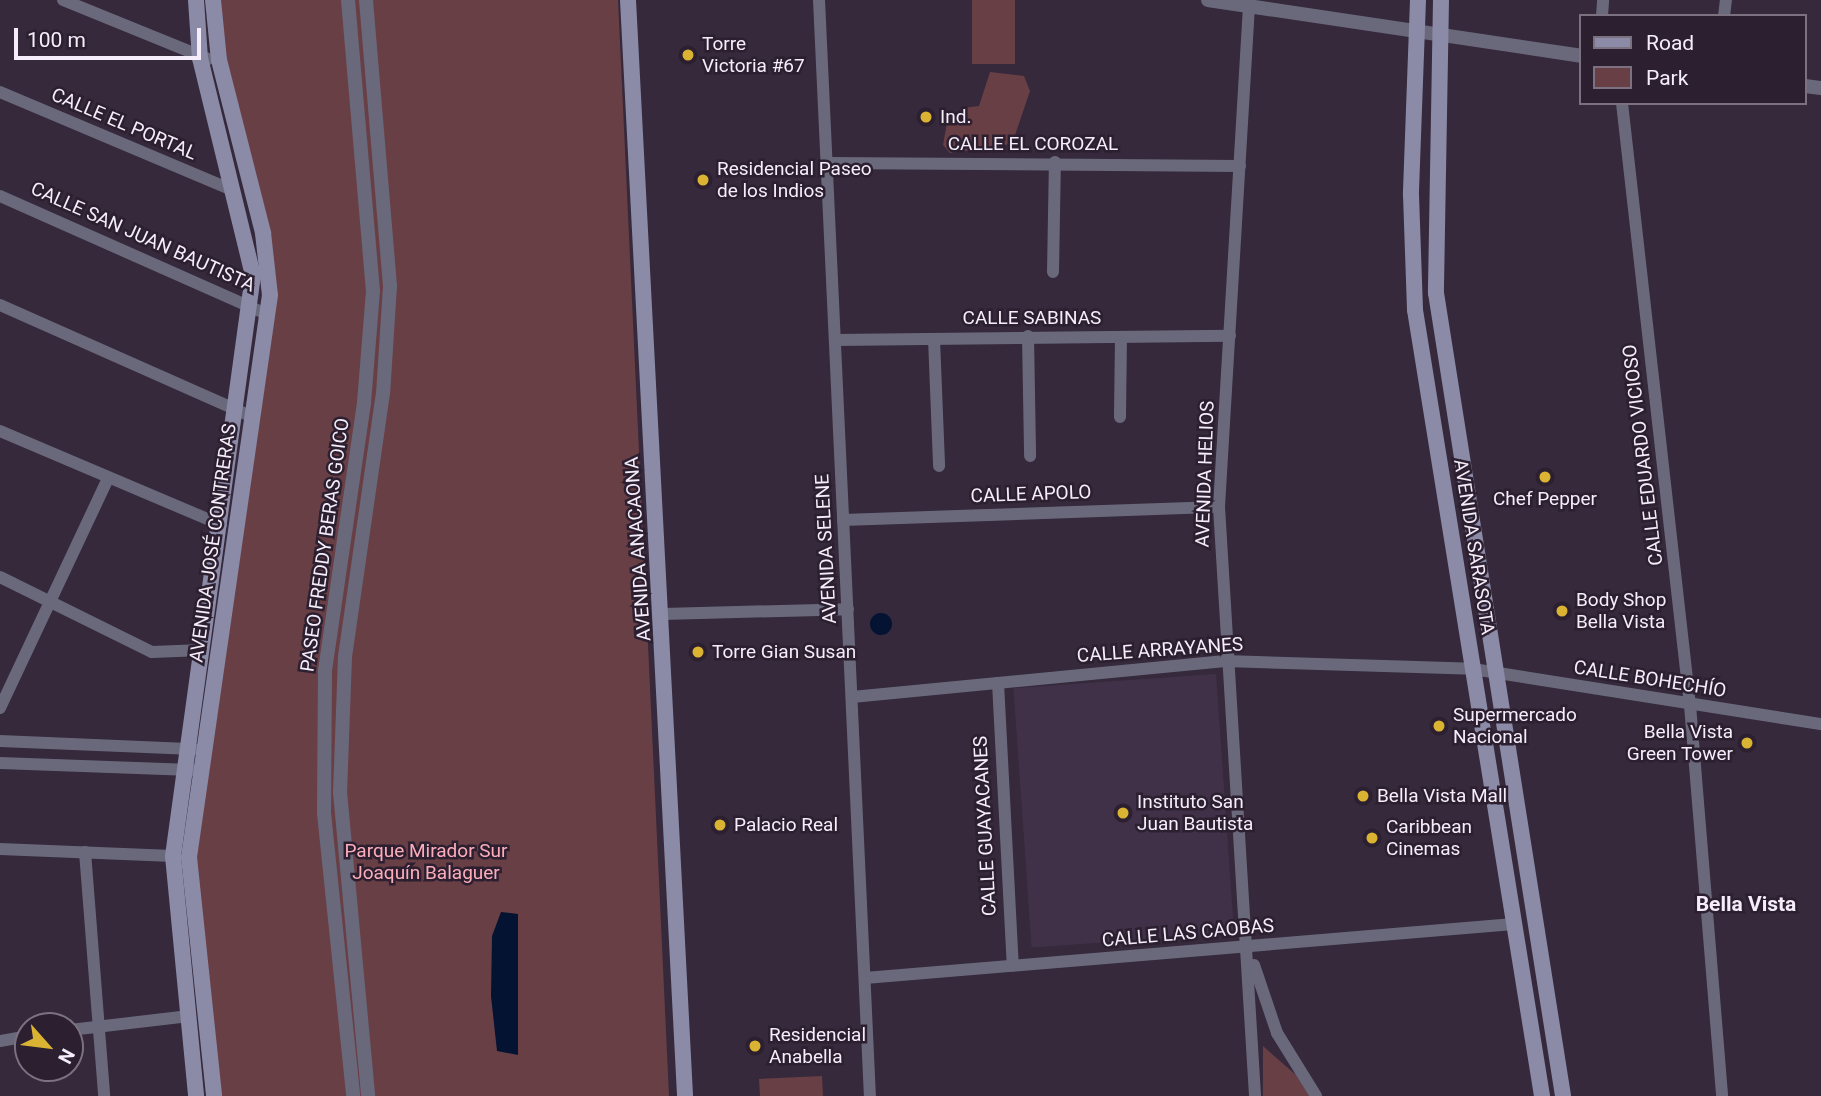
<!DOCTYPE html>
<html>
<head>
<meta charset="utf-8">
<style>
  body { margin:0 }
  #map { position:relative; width:1821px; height:1096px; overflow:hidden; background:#35293b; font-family:Roboto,sans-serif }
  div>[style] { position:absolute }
  .built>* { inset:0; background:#403148; transform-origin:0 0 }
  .green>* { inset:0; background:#693f46; transform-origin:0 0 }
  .water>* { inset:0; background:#031331 }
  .round { border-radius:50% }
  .minor>* { height:12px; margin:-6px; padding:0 6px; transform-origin:6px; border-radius:6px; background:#6a697c }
  .tertiary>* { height:14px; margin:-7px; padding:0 7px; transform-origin:7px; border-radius:7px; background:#6a697c }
  .secondary>* { height:16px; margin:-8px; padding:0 8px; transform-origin:8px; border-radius:8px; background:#8b8aa7 }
  .dots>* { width:19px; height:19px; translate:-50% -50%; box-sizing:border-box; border:4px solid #2b1f30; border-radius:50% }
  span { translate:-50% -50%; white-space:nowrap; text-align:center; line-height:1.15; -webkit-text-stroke:5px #2b1f30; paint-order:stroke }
  .poi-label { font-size:19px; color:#f5edf9 }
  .left { translate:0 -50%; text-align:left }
  .right { translate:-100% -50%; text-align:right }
  .street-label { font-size:19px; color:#f5edf9 }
  .park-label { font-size:19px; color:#fdadba }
  .neighbourhood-label { font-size:21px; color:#f5edf9; font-weight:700 }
  .legend { position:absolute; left:1579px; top:14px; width:228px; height:91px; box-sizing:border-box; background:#2b1f30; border:2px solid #7c7180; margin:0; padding:9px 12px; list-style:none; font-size:21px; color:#f5edf9 }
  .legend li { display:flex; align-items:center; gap:14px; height:35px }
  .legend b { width:35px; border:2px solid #7c7180 }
  .north { position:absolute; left:14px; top:1012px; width:70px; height:70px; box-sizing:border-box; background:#2b1f30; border:2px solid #7c7180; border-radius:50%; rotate:118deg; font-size:19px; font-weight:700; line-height:28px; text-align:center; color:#f5edf9 }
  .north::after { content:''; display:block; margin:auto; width:24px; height:32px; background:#dab333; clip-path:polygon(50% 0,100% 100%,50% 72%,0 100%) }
  .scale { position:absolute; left:14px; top:28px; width:187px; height:32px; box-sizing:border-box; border:4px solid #f5edf9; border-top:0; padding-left:9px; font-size:21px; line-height:24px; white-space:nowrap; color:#f5edf9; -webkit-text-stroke:5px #2b1f30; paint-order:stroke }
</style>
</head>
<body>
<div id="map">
  <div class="built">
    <i style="left:1216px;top:674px;width:260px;height:203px;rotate:86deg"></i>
  </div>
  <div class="green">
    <i style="clip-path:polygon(219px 0,618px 0,669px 1096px,220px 1096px,195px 857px,276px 277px,227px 69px)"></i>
    <i style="left:972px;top:0;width:43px;height:64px"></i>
    <i style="clip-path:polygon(990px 72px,1024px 76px,1030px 91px,1014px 138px,1010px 144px,950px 153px,943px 145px,947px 123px,963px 108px,979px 106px)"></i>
    <i style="clip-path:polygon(1263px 1046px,1296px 1075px,1309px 1096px,1263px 1096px)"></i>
    <i style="clip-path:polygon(822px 1076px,823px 1096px,760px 1096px,759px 1079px)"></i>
  </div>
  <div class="water">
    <i class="round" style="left:870px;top:613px;width:22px;height:22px"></i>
    <i style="clip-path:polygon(501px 912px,518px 914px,518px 1055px,497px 1051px,491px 996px,492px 936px)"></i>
  </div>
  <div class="minor">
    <i style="left:63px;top:0;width:157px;rotate:22.1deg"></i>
    <i style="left:819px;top:0;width:1097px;rotate:87.34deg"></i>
    <i style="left:1249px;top:6px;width:502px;rotate:93.43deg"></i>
    <i style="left:1219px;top:507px;width:590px;rotate:86.5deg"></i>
    <i style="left:1602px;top:16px;width:16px;rotate:-86deg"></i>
    <i style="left:1724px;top:16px;width:16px;rotate:-83deg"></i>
    <i style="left:0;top:92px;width:254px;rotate:22.9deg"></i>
    <i style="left:1622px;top:103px;width:606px;rotate:83.56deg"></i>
    <i style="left:1690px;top:705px;width:392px;rotate:85.3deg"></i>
    <i style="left:827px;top:163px;width:413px;rotate:0.4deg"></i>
    <i style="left:0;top:196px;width:294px;rotate:23.9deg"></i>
    <i style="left:1053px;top:272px;width:110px;rotate:-89deg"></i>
    <i style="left:0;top:305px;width:277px;rotate:23.9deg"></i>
    <i style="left:1028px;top:336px;width:120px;rotate:89deg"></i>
    <i style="left:934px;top:339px;width:127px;rotate:87.7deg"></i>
    <i style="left:835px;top:340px;width:395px;rotate:-0.6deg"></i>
    <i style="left:1120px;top:417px;width:80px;rotate:-89.3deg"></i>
    <i style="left:0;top:431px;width:240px;rotate:23deg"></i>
    <i style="left:843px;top:520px;width:376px;rotate:-2deg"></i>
    <i style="left:0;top:577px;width:169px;rotate:26.3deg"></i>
    <i style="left:152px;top:652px;width:51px;rotate:-2.2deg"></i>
    <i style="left:663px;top:614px;width:185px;rotate:-1.5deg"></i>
    <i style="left:998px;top:683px;width:283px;rotate:87deg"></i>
    <i style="left:852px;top:697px;width:375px;rotate:-5.5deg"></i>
    <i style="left:1225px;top:661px;width:248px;rotate:1.8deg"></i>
    <i style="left:1473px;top:669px;width:352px;rotate:9deg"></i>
    <i style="left:0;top:708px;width:254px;rotate:-64.8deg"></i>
    <i style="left:0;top:741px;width:194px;rotate:2.4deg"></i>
    <i style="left:0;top:763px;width:192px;rotate:2.1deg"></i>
    <i style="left:0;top:849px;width:173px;rotate:2.3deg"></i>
    <i style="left:85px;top:852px;width:245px;rotate:85.5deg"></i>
    <i style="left:1254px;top:965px;width:72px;rotate:71.3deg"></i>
    <i style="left:1277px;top:1033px;width:74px;rotate:58.2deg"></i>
    <i style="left:865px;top:978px;width:651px;rotate:-4.76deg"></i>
    <i style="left:70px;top:1030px;width:120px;rotate:-6.7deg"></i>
    <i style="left:0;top:1041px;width:28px;rotate:-10deg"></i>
  </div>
  <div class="tertiary">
    <i style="left:348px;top:0;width:292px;rotate:85.1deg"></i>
    <i style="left:373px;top:291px;width:112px;rotate:94.6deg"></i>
    <i style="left:364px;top:403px;width:270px;rotate:98.3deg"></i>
    <i style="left:325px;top:670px;width:143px;rotate:90.4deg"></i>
    <i style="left:324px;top:813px;width:284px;rotate:84.1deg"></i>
    <i style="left:366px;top:0;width:287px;rotate:85.2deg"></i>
    <i style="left:390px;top:286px;width:107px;rotate:93.7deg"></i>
    <i style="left:383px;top:393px;width:267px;rotate:98.2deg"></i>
    <i style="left:345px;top:657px;width:135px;rotate:92.1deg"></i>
    <i style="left:340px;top:792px;width:305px;rotate:84.7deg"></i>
    <i style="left:1208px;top:0;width:377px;rotate:8.5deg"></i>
    <i style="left:1805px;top:86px;width:16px;rotate:7deg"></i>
  </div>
  <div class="secondary">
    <i style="left:196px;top:0;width:58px;rotate:86.1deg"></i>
    <i style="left:200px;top:58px;width:223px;rotate:76.3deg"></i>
    <i style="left:253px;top:275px;width:586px;rotate:97.84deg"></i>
    <i style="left:173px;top:856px;width:241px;rotate:84.5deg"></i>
    <i style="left:213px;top:0;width:60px;rotate:84.3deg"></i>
    <i style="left:219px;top:60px;width:179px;rotate:75.7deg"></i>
    <i style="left:263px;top:233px;width:62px;rotate:83.6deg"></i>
    <i style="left:270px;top:295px;width:568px;rotate:98.2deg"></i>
    <i style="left:189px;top:857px;width:240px;rotate:84deg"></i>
    <i style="left:628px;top:0;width:1097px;rotate:87.02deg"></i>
    <i style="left:1418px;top:0;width:195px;rotate:92.1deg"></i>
    <i style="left:1411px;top:195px;width:115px;rotate:88deg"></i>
    <i style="left:1415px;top:310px;width:796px;rotate:80.82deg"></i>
    <i style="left:1441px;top:0;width:293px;rotate:91deg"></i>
    <i style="left:1436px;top:293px;width:813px;rotate:81.01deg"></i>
  </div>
  <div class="dots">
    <i style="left:688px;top:55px;background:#dab333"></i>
    <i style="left:926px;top:117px;background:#dab333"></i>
    <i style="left:703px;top:180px;background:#dab333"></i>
    <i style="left:1545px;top:477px;background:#dab333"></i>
    <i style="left:1562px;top:611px;background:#dab333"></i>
    <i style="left:698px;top:652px;background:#dab333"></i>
    <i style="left:1439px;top:726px;background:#dab333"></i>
    <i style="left:1747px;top:743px;background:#dab333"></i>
    <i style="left:1363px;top:796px;background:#dab333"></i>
    <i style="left:1123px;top:813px;background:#dab333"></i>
    <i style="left:720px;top:825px;background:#dab333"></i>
    <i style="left:1372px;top:838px;background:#dab333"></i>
    <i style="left:755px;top:1046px;background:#dab333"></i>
  </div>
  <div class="poi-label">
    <span class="left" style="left:702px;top:55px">Torre<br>Victoria #67</span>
    <span class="left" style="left:940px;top:117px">Ind.</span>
    <span class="left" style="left:717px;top:180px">Residencial Paseo<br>de los Indios</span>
    <span style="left:1545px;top:499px">Chef Pepper</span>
    <span class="left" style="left:1576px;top:611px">Body Shop<br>Bella Vista</span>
    <span class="left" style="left:712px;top:652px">Torre Gian Susan</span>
    <span class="left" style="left:1453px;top:726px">Supermercado<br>Nacional</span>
    <span class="right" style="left:1733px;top:743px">Bella Vista<br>Green Tower</span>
    <span class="left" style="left:1377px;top:796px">Bella Vista Mall</span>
    <span class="left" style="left:1137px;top:813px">Instituto San<br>Juan Bautista</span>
    <span class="left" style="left:734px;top:825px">Palacio Real</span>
    <span class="left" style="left:1386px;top:838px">Caribbean<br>Cinemas</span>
    <span class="left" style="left:769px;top:1046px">Residencial<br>Anabella</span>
  </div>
  <div class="street-label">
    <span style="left:124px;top:124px;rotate:23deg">CALLE EL PORTAL</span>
    <span style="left:1033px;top:144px">CALLE EL COROZAL</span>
    <span style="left:143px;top:237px;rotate:24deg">CALLE SAN JUAN BAUTISTA</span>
    <span style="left:1032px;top:318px">CALLE SABINAS</span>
    <span style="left:1643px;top:455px;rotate:-97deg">CALLE EDUARDO VICIOSO</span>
    <span style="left:1205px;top:474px;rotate:-88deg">AVENIDA HELIOS</span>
    <span style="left:1031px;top:494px;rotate:-2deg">CALLE APOLO</span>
    <span style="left:213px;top:543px;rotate:-82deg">AVENIDA JOSÉ CONTRERAS</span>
    <span style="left:325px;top:545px;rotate:-82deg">PASEO FREDDY BERAS GOICO</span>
    <span style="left:1474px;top:547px;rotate:81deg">AVENIDA SARASOTA</span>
    <span style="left:638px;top:549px;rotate:-94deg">AVENIDA ANACAONA</span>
    <span style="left:826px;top:549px;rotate:-93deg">AVENIDA SELENE</span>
    <span style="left:1160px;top:650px;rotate:-4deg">CALLE ARRAYANES</span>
    <span style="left:1650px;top:679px;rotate:9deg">CALLE BOHECHÍO</span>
    <span style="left:985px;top:826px;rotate:-93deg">CALLE GUAYACANES</span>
    <span style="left:1188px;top:933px;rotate:-5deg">CALLE LAS CAOBAS</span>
  </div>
  <div class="park-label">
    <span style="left:426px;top:862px">Parque Mirador Sur<br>Joaquín Balaguer</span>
  </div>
  <div class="neighbourhood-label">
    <span style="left:1746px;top:904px">Bella Vista</span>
  </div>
  <ul class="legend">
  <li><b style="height:9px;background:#8b8aa7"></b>Road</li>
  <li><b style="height:19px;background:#693f46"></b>Park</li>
  </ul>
  <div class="north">N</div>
  <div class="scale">100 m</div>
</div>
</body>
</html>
